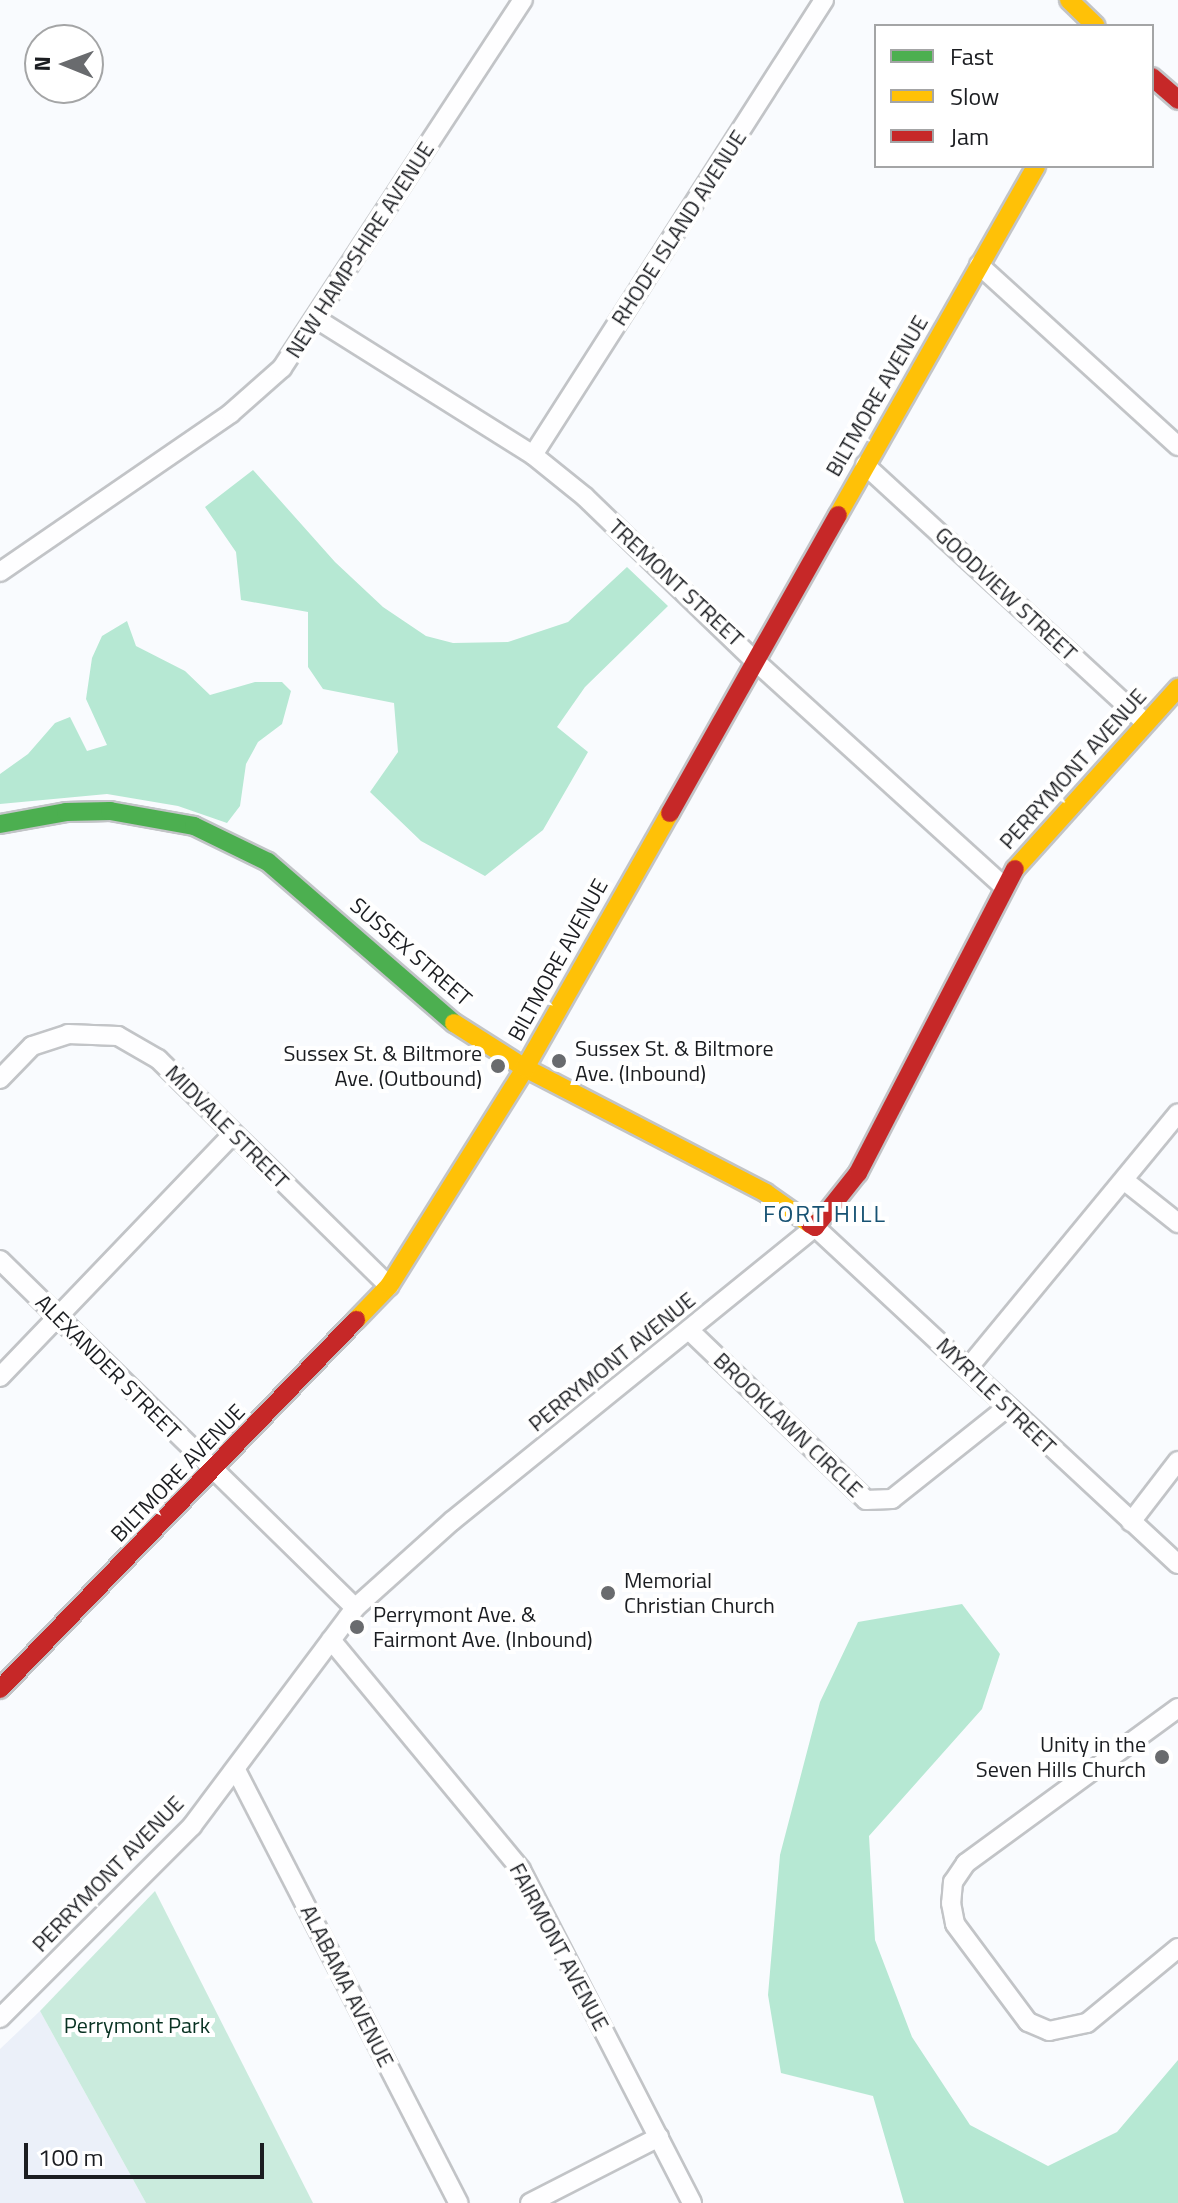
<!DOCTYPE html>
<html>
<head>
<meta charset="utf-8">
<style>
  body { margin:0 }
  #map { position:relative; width:1178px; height:2203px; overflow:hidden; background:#f9fbfe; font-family:"Titillium Web",sans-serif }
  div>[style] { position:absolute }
  .built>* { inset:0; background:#ebf0f9 }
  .green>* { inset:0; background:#caebdd }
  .forest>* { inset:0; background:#b6e8d3 }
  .roads { filter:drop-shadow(2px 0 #c2c4c7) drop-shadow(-2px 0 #c2c4c7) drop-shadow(0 2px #c2c4c7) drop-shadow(0 -2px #c2c4c7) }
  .street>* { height:18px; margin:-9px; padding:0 9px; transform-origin:9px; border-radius:9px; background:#fefeff }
  .fast>* { height:18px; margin:-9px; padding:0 9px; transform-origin:9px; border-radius:9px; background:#4caf50 }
  .slow>* { height:18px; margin:-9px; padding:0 9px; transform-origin:9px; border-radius:9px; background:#ffc107 }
  .jam>* { height:18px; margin:-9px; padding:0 9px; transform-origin:9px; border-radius:9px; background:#c62828 }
  .dots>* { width:22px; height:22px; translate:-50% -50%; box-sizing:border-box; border:4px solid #fff; border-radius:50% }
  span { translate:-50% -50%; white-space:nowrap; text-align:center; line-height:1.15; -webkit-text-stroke:8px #fff; paint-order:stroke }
  .street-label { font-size:22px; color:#1b1d21 }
  .poi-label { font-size:22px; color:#1b1d21 }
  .left { translate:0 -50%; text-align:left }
  .right { translate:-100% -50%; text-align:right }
  .park-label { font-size:22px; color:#083222 }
  .neighbourhood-label { font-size:24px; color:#175273; letter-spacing:2px }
  .legend { position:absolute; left:874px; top:24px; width:280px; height:144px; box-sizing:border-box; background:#fff; border:2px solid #a4a5a6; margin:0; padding:10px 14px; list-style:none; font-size:24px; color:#1b1d21 }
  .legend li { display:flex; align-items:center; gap:16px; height:40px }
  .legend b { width:40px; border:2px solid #a4a5a6 }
  .north { position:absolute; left:24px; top:24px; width:80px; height:80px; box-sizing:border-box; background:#fff; border:2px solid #a4a5a6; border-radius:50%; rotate:271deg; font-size:22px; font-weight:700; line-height:32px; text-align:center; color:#1b1d21 }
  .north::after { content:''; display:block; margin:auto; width:28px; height:36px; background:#696b6e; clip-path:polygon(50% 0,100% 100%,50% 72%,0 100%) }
  .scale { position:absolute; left:24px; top:2143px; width:240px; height:36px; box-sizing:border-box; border:4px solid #1b1d21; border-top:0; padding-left:10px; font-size:24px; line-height:28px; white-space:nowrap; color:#1b1d21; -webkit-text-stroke:6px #fff; paint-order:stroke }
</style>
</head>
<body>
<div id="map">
  <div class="built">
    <i style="clip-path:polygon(40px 2011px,146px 2203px,0 2203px,0 2049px)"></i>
  </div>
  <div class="green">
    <i style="clip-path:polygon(155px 1891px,313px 2203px,146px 2203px,40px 2011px)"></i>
  </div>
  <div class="forest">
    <i style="clip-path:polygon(253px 470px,335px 562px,383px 607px,426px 636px,453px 643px,508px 642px,568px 622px,627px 567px,668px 606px,585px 687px,557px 727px,588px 752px,543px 830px,485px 876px,421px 841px,370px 792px,398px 752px,394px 703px,323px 689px,308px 667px,308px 612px,241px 600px,236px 552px,205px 507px)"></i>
    <i style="clip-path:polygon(127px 621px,136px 646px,185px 671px,210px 695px,255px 682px,282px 682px,291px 691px,282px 724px,258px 742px,246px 764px,240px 806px,227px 823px,178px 806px,107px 794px,0 804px,0 774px,28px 754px,55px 723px,70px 717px,87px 751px,107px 745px,86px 699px,92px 658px,102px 636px)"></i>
    <i style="clip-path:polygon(962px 1604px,1000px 1654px,982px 1709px,869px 1836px,875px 1940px,912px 2037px,970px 2125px,1048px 2166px,1117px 2132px,1178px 2060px,1178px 2203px,904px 2203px,873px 2096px,781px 2073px,768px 1995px,780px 1855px,820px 1702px,858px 1622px)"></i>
  </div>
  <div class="roads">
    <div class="street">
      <i style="left:979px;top:265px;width:269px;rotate:42.3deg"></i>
      <i style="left:318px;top:320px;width:254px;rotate:32.1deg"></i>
      <i style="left:533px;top:455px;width:67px;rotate:38.9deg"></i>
      <i style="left:585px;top:497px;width:235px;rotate:44deg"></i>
      <i style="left:754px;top:660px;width:336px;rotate:42.2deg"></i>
      <i style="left:533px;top:455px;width:540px;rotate:-57.4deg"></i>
      <i style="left:865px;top:465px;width:381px;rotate:42.6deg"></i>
      <i style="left:0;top:572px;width:280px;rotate:-34.5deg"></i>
      <i style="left:231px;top:413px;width:68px;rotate:-41.4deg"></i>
      <i style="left:282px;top:368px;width:440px;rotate:-56.8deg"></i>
      <i style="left:0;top:1079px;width:46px;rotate:-45.9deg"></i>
      <i style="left:32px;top:1046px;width:38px;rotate:-18deg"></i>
      <i style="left:68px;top:1034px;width:50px;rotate:2.3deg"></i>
      <i style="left:118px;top:1036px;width:46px;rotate:29.9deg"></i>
      <i style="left:158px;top:1059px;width:324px;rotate:44.5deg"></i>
      <i style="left:1125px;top:1181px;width:68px;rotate:38.4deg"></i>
      <i style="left:0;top:1260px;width:497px;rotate:44.4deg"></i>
      <i style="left:690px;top:1331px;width:244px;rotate:43.8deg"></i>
      <i style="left:866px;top:1500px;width:26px;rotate:-2deg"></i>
      <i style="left:892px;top:1499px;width:144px;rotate:-38.5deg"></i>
      <i style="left:968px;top:1368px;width:330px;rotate:-50.5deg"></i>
      <i style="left:0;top:1377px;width:337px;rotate:-46.2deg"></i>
      <i style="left:1131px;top:1522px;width:77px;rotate:-52.4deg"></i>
      <i style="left:331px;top:1640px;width:298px;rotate:50.4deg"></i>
      <i style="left:521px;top:1870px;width:374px;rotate:62.8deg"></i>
      <i style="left:1178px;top:1708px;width:263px;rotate:143.8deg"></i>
      <i style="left:966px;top:1863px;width:23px;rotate:124deg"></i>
      <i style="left:953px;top:1882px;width:21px;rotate:95deg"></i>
      <i style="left:951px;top:1903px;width:21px;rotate:79deg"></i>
      <i style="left:955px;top:1924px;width:122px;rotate:53.3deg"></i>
      <i style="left:1028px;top:2022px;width:23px;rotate:23deg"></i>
      <i style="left:1049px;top:2031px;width:39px;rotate:-12deg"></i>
      <i style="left:1087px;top:2023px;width:118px;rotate:-39.5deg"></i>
      <i style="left:236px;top:1770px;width:487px;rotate:62.8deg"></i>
      <i style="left:0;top:2018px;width:272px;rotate:-45deg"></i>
      <i style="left:192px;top:1826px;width:272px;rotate:-53.2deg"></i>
      <i style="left:355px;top:1608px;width:130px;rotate:-41.9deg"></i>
      <i style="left:452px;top:1521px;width:467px;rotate:-39deg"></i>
      <i style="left:815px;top:1227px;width:495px;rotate:42.9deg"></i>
      <i style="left:530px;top:2203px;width:145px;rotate:-27.1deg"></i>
    </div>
    <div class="fast">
      <i style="left:0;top:824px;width:67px;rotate:-10.3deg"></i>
      <i style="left:66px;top:812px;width:44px;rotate:-1.3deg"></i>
      <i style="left:110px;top:811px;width:85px;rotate:10.1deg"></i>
      <i style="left:194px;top:826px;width:82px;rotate:25.9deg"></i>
      <i style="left:268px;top:862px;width:246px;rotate:40.9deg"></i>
    </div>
    <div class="slow">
      <i style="left:1069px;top:0;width:37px;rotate:44deg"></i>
      <i style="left:838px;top:515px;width:401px;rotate:-60.4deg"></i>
      <i style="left:1015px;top:869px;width:244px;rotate:-48deg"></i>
      <i style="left:454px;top:1023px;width:84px;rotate:32.4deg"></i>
      <i style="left:525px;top:1068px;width:271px;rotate:27.4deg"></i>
      <i style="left:766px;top:1193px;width:54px;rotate:35.2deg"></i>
      <i style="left:356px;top:1320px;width:47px;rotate:-45.9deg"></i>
      <i style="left:389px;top:1286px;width:257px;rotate:-58deg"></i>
      <i style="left:525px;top:1068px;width:293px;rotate:-60.4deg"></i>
    </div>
    <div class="jam">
      <i style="left:1152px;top:77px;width:35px;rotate:41deg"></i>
      <i style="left:670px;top:813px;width:342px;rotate:-60.6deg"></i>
      <i style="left:810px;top:1224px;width:6px;rotate:31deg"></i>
      <i style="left:815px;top:1227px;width:69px;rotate:-51.5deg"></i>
      <i style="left:858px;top:1173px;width:342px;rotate:-62.7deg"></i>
      <i style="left:0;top:1689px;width:513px;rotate:-46.03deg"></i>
    </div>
  </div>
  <div class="dots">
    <i style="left:559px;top:1061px;background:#696b6e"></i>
    <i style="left:498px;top:1066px;background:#696b6e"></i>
    <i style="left:608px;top:1593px;background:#696b6e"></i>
    <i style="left:357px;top:1627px;background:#696b6e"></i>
    <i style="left:1162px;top:1757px;background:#696b6e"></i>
  </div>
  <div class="street-label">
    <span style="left:679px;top:228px;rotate:-57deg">RHODE ISLAND AVENUE</span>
    <span style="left:360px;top:250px;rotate:-57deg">NEW HAMPSHIRE AVENUE</span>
    <span style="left:877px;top:396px;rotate:-60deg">BILTMORE AVENUE</span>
    <span style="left:676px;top:583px;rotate:43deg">TREMONT STREET</span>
    <span style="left:1006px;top:594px;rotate:43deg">GOODVIEW STREET</span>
    <span style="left:1073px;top:769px;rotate:-48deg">PERRYMONT AVENUE</span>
    <span style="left:411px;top:952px;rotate:41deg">SUSSEX STREET</span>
    <span style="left:558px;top:960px;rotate:-61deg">BILTMORE AVENUE</span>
    <span style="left:227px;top:1127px;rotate:45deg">MIDVALE STREET</span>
    <span style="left:612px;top:1362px;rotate:-39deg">PERRYMONT AVENUE</span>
    <span style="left:108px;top:1367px;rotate:45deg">ALEXANDER STREET</span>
    <span style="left:996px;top:1396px;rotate:44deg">MYRTLE STREET</span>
    <span style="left:788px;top:1425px;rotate:44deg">BROOKLAWN CIRCLE</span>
    <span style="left:178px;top:1473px;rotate:-46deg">BILTMORE AVENUE</span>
    <span style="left:108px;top:1874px;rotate:-46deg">PERRYMONT AVENUE</span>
    <span style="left:559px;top:1947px;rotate:62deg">FAIRMONT AVENUE</span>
    <span style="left:347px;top:1986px;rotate:63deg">ALABAMA AVENUE</span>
  </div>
  <div class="poi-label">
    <span class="left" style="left:575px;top:1061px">Sussex St. &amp; Biltmore<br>Ave. (Inbound)</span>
    <span class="right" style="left:482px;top:1066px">Sussex St. &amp; Biltmore<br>Ave. (Outbound)</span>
    <span class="left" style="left:624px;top:1593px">Memorial<br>Christian Church</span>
    <span class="left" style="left:373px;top:1627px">Perrymont Ave. &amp;<br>Fairmont Ave. (Inbound)</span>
    <span class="right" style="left:1146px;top:1757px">Unity in the<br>Seven Hills Church</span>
  </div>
  <div class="park-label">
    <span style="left:137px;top:2026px">Perrymont Park</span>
  </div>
  <div class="neighbourhood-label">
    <span style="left:825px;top:1214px">FORT HILL</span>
  </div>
  <ul class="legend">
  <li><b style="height:10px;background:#4caf50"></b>Fast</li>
  <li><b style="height:10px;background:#ffc107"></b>Slow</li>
  <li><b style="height:10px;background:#c62828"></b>Jam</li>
  </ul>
  <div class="north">N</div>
  <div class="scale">100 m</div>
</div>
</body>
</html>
